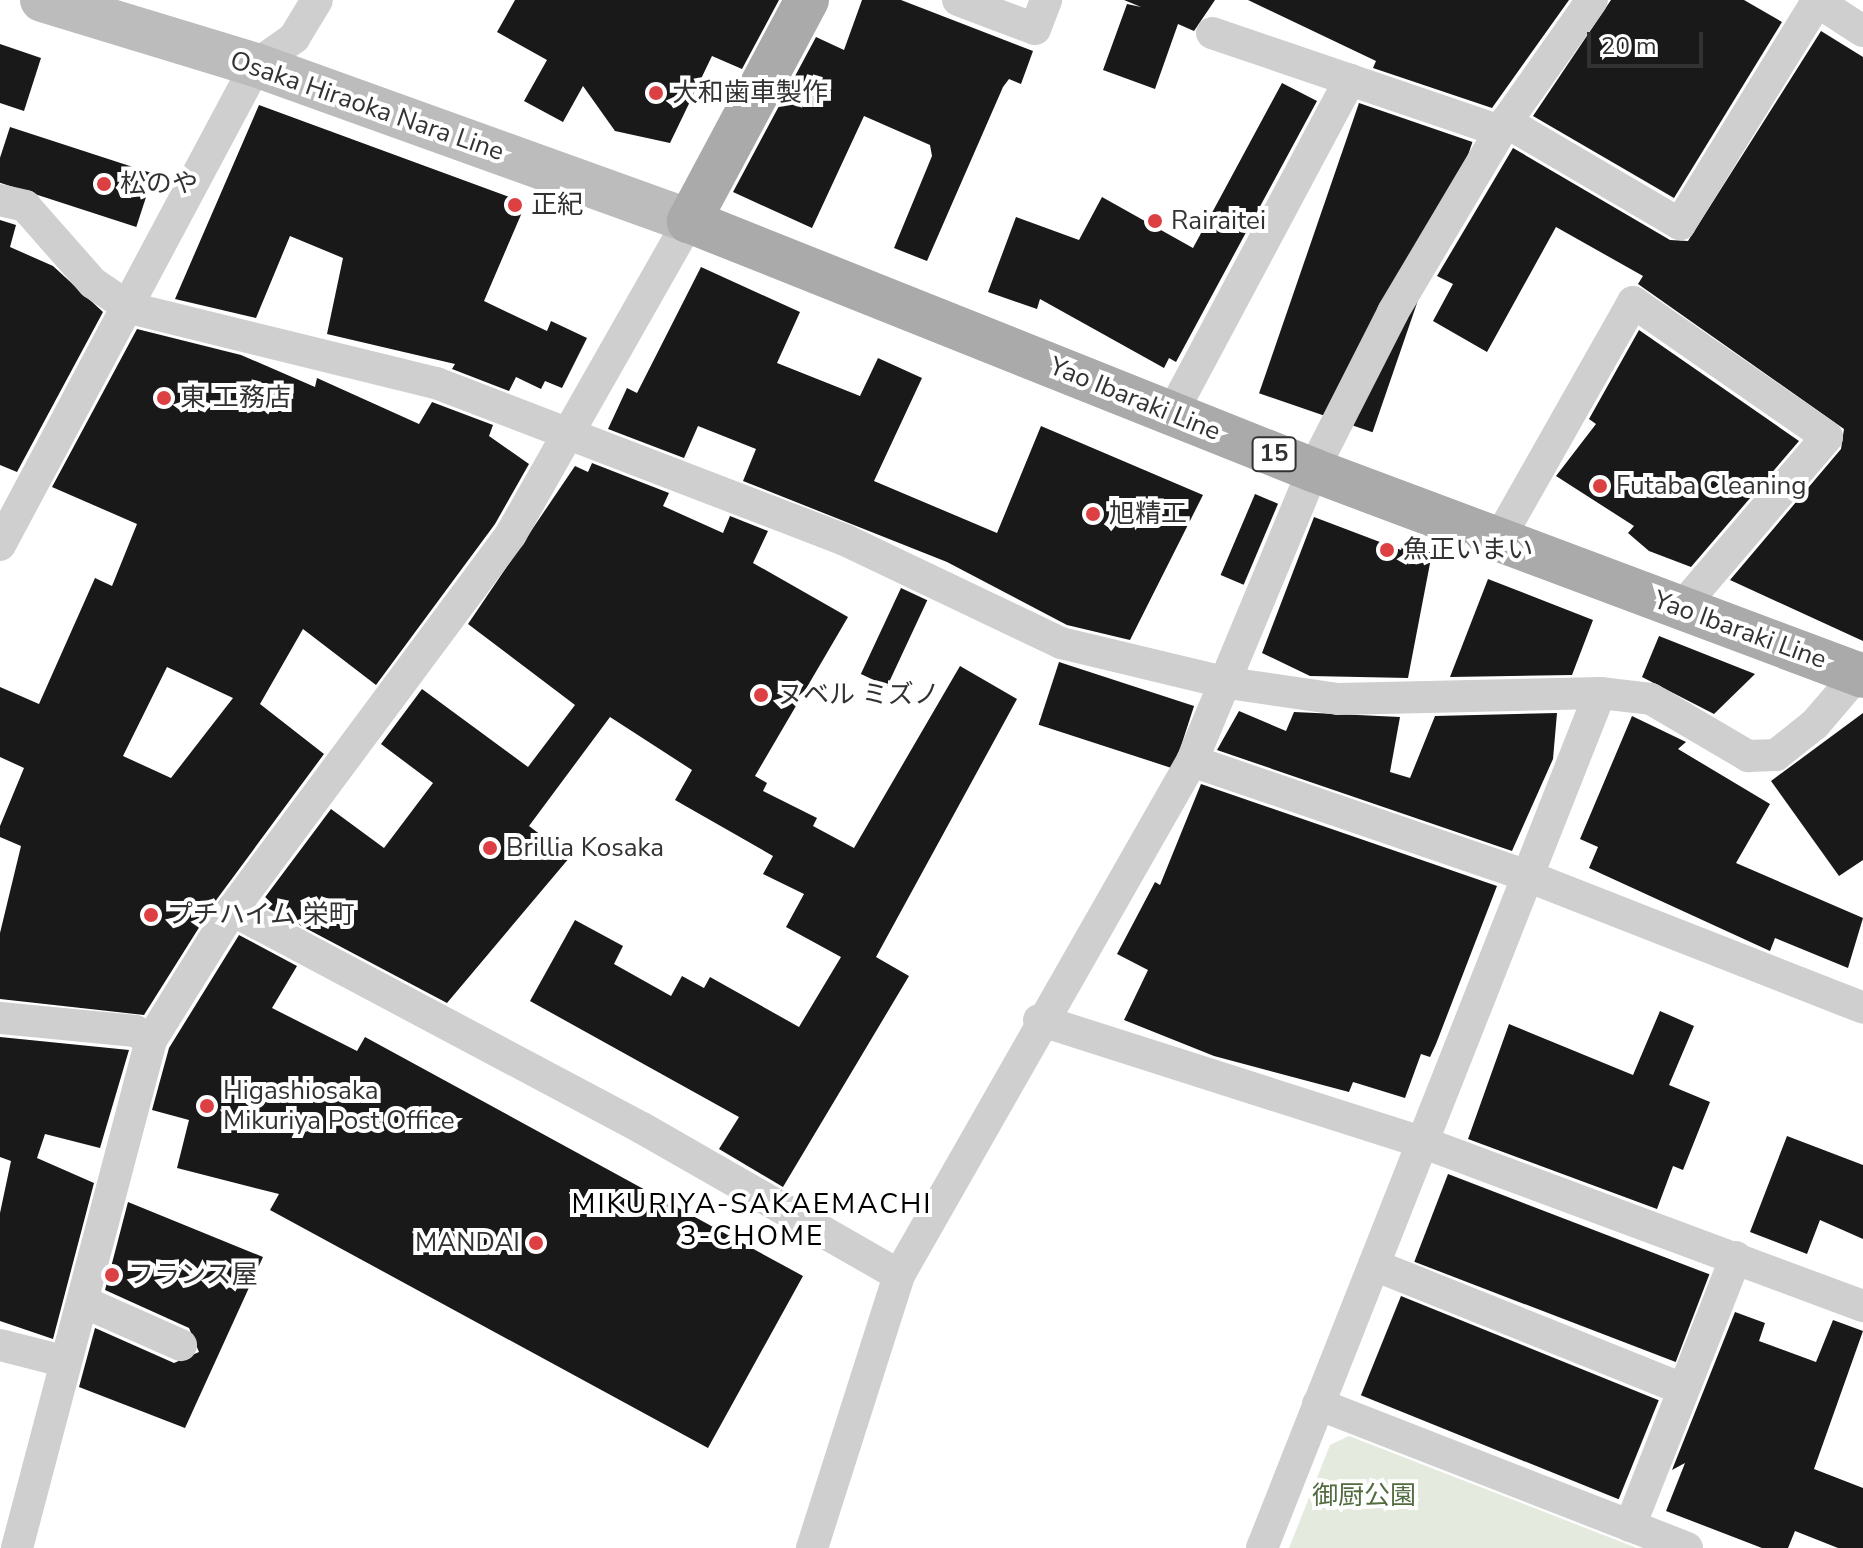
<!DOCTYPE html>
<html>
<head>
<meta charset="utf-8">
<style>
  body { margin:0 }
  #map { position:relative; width:1863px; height:1548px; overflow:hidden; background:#fff; font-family:"Nunito Sans","Noto Sans JP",sans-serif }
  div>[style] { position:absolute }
  .green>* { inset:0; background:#e4eade }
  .building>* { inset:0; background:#191919; transform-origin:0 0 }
  .minor>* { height:32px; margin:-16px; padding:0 16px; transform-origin:16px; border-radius:16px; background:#cfcfcf }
  .secondary>* { height:44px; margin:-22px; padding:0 22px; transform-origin:22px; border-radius:22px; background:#bcbcbc }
  .primary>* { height:44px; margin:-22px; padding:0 22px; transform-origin:22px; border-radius:22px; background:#aaa }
  .dots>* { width:22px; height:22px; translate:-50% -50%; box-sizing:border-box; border:4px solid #fff; border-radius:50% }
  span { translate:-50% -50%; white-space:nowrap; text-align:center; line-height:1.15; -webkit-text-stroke:8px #fff; paint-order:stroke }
  .shield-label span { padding:2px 6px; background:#fff; border:2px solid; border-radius:6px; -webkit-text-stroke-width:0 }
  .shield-label { font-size:24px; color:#323232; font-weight:700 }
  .poi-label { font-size:26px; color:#323232 }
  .left { translate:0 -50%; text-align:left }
  .right { translate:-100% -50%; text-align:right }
  .street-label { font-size:26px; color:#323232 }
  .park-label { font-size:26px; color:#526c40 }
  .neighbourhood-label { font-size:28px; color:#000; letter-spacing:2px }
  .scale { position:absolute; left:1587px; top:32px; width:116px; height:36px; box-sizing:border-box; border:4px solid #323232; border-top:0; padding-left:10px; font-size:24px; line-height:28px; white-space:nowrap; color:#323232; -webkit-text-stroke:6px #fff; paint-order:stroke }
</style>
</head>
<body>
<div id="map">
  <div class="green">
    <i style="clip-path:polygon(1349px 1436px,1637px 1548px,1289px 1548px,1330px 1445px)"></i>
  </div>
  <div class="building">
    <i style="clip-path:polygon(515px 0,779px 0,742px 69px,712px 56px,670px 143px,615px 131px,583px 86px,563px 122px,524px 101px,547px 60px,497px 32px)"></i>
    <i style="clip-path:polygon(862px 0,901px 0,1033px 51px,1021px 84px,1009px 79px,1003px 87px,927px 261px,894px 248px,932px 156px,930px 145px,864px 116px,812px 228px,733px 192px,816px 37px,844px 50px)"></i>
    <i style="clip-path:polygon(1124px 0,1215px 0,1194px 31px,1178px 24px,1155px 89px,1103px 70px,1127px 4px,1141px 7px)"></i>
    <i style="clip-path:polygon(1248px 0,1569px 0,1492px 108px,1373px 68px,1376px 61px)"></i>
    <i style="clip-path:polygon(1611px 0,1744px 0,1782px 22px,1674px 198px,1533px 116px)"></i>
    <i style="clip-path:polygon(1821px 31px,1863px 57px,1863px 641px,1730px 580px,1841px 449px,1844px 429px,1638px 284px,1643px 276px,1556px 227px,1487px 352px,1433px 321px,1453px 284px,1437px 276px,1513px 148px,1670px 240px,1688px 241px)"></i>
    <i style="clip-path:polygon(0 44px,41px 58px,24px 111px,0 103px)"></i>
    <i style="clip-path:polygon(1282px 83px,1317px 101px,1176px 362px,1169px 358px,1164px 368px,1040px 299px,1037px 309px,988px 292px,1016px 217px,1079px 240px,1102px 197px,1193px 248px)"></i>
    <i style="left:1359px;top:103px;width:120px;height:307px;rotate:19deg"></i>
    <i style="clip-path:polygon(259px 105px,526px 203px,484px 301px,547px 331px,551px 321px,587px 338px,562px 388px,545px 381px,541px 389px,516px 377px,509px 391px,452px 369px,455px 364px,327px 334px,343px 258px,290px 236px,256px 318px,175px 299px)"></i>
    <i style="left:10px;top:127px;width:151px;height:56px;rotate:18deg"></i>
    <i style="clip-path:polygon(0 220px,16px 225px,10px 247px,53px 266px,103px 312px,17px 472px,0 465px)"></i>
    <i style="clip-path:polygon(701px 267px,800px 312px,777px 363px,860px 396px,878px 358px,922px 378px,874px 481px,997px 533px,1041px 426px,1203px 495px,1130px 640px,1067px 625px,947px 562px,743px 481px,756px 449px,698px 426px,684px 458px,608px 429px,627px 388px,637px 393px)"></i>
    <i style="clip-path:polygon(evenodd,137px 329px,241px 355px,315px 387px,317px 378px,419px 424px,432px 402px,493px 425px,489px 436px,529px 464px,495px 524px,376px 685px,303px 629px,260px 704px,324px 754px,217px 899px,144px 1015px,0 999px,0 933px,21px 846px,0 837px,0 826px,24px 768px,0 757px,0 687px,39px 704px,95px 578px,112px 586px,137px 524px,52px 487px,137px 329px,167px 667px,233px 698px,171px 778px,123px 756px,167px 667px)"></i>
    <i style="clip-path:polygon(1639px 330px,1799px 441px,1691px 567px,1649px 551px,1628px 533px,1634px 526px,1556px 476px,1596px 424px,1589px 419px)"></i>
    <i style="clip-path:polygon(592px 463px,669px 493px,663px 506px,723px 533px,730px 516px,768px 531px,753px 563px,848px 617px,755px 776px,767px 783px,763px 791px,817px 818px,813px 826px,854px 848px,960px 666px,1017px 699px,876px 957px,909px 976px,783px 1187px,719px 1149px,739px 1117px,530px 1001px,575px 920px,623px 946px,614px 964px,671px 996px,682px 976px,704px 988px,710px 977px,799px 1027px,841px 957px,786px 927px,804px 894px,763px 874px,773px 856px,675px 800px,692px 770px,610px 717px,529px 826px,570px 857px,447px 1003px,260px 904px,331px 809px,384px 848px,433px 783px,381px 744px,422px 689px,528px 767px,575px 705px,468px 624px,575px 466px,588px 472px)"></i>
    <i style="left:1255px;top:494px;width:25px;height:88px;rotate:23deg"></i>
    <i style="clip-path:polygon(1314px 517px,1401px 550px,1403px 543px,1432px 553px,1408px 678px,1310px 676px,1262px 653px)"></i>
    <i style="clip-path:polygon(1488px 579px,1593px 620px,1572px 675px,1450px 677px)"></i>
    <i style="left:901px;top:588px;width:29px;height:95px;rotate:25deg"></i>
    <i style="clip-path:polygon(1659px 636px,1755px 674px,1714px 714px,1642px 677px)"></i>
    <i style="left:1059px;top:662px;width:142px;height:66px;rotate:18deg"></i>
    <i style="clip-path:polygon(1239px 711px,1286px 731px,1294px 712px,1400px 717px,1390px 772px,1410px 778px,1435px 716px,1557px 713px,1553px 759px,1512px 851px,1217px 750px)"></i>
    <i style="clip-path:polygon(1863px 713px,1863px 860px,1839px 876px,1771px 781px)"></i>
    <i style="clip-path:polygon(1632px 716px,1686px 742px,1678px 749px,1770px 804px,1736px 863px,1863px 918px,1848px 968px,1775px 938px,1770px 951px,1589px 868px,1598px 847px,1580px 839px)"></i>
    <i style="clip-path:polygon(1201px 784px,1497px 886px,1436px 1044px,1430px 1057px,1421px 1054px,1405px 1098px,1353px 1082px,1349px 1092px,1214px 1056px,1124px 1020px,1148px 970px,1117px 954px,1155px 882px,1160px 885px)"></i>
    <i style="clip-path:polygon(239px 935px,297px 966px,272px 1008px,357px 1051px,365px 1037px,803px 1276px,708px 1448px,270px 1210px,279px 1194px,177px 1168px,189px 1120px,152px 1110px,169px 1048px)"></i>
    <i style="clip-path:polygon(1660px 1011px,1694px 1026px,1669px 1085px,1710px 1102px,1683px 1170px,1673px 1166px,1657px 1209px,1468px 1139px,1509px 1024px,1633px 1075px)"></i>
    <i style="clip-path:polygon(0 1037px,129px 1050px,100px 1148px,45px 1134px,37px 1158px,94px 1183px,53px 1339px,0 1321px,0 1213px,11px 1161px,0 1157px)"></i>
    <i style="clip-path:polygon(1787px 1136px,1863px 1165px,1863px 1239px,1820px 1220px,1807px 1254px,1750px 1232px)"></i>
    <i style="left:1448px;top:1174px;width:280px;height:94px;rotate:21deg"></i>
    <i style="clip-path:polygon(128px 1202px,263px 1257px,185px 1428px,79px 1387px,95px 1328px,174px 1363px,199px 1352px,189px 1328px,105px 1290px)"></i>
    <i style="left:1401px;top:1296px;width:278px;height:107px;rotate:22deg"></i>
    <i style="clip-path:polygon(1735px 1312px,1765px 1323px,1759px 1341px,1816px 1362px,1833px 1320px,1863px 1331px,1814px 1469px,1863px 1488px,1863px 1548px,1838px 1548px,1795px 1531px,1788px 1548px,1762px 1548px,1666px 1511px,1685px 1463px,1672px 1470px)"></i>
  </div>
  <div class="minor">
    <i style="left:958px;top:0;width:82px;rotate:20.6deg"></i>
    <i style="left:1035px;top:29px;width:31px;rotate:-69deg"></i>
    <i style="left:1815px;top:0;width:57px;rotate:32.9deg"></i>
    <i style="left:1212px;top:33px;width:304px;rotate:18.8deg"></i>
    <i style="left:1506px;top:122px;width:202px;rotate:30.4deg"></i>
    <i style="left:1680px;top:224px;width:262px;rotate:-58.4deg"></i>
    <i style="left:0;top:200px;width:26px;rotate:13deg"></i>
    <i style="left:25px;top:206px;width:103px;rotate:48.6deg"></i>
    <i style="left:93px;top:283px;width:45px;rotate:34deg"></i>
    <i style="left:130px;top:308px;width:315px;rotate:13.8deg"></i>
    <i style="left:436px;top:383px;width:438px;rotate:21deg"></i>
    <i style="left:845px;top:540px;width:239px;rotate:25.5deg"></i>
    <i style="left:1061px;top:643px;width:172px;rotate:13.5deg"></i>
    <i style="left:1228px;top:683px;width:111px;rotate:8.3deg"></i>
    <i style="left:1338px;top:699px;width:262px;rotate:-1.3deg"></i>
    <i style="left:1600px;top:693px;width:51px;rotate:6.7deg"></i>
    <i style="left:1651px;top:699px;width:113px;rotate:30.4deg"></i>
    <i style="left:1748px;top:756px;width:28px;rotate:-2deg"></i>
    <i style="left:1776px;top:755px;width:50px;rotate:-38.5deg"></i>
    <i style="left:1815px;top:724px;width:74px;rotate:-49.4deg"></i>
    <i style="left:1172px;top:413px;width:378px;rotate:-61.9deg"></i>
    <i style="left:1499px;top:539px;width:272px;rotate:-60.5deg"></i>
    <i style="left:1633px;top:302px;width:236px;rotate:34.8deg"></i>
    <i style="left:1827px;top:437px;width:223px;rotate:130.5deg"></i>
    <i style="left:0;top:545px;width:544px;rotate:-61.93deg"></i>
    <i style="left:256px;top:65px;width:47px;rotate:-35.4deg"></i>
    <i style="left:294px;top:38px;width:44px;rotate:-58.8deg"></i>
    <i style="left:1192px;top:761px;width:354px;rotate:18.9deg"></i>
    <i style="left:1527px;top:876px;width:361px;rotate:21.4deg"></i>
    <i style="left:232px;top:910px;width:464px;rotate:28deg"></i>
    <i style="left:642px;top:1128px;width:296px;rotate:29.8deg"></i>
    <i style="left:0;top:1018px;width:136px;rotate:5.5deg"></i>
    <i style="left:135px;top:1031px;width:18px;rotate:29deg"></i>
    <i style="left:1039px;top:1020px;width:407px;rotate:17.7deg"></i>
    <i style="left:1427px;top:1144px;width:465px;rotate:20.4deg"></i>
    <i style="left:1374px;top:1265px;width:333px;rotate:21.9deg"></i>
    <i style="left:86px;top:1303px;width:104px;rotate:23.9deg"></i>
    <i style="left:0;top:1345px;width:65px;rotate:14.3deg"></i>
    <i style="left:1318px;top:1404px;width:396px;rotate:21.3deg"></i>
    <i style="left:1630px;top:1526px;width:289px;rotate:-68.5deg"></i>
    <i style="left:17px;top:1548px;width:525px;rotate:-75.22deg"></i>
    <i style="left:151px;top:1040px;width:153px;rotate:-58.1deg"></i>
    <i style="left:232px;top:910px;width:468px;rotate:-53.4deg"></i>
    <i style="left:511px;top:534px;width:360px;rotate:-60.4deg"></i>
    <i style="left:812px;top:1548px;width:287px;rotate:-72.3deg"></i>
    <i style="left:899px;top:1275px;width:592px;rotate:-60.32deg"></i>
    <i style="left:1192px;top:761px;width:315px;rotate:-67.4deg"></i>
    <i style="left:1313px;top:470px;width:177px;rotate:-63.1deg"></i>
    <i style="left:1393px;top:312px;width:221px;rotate:-59.3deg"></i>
    <i style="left:1506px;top:122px;width:149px;rotate:-54.8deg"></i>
    <i style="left:1262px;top:1548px;width:919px;rotate:-68.43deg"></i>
  </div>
  <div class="secondary">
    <i style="left:42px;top:0;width:224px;rotate:16.9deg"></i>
    <i style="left:256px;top:65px;width:460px;rotate:19.8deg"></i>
  </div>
  <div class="primary">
    <i style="left:807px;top:0;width:251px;rotate:118.1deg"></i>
    <i style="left:689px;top:221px;width:672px;rotate:21.75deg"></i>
    <i style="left:1313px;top:470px;width:587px;rotate:20.53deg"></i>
  </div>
  <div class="dots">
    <i style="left:656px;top:93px;background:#dd4042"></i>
    <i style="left:104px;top:184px;background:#dd4042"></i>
    <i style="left:515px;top:205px;background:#dd4042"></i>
    <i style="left:1155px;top:221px;background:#dd4042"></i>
    <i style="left:164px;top:398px;background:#dd4042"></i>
    <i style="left:1600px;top:486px;background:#dd4042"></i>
    <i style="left:1093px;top:514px;background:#dd4042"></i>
    <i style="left:1387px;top:550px;background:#dd4042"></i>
    <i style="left:761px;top:695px;background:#dd4042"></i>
    <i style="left:490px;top:848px;background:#dd4042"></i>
    <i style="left:151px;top:915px;background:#dd4042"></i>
    <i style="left:207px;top:1106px;background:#dd4042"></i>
    <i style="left:536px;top:1243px;background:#dd4042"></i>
    <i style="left:112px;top:1275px;background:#dd4042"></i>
  </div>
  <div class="shield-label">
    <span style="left:1274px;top:454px">15</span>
  </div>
  <div class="poi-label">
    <span class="left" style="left:672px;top:93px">大和歯車製作</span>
    <span class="left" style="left:120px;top:184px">松のや</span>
    <span class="left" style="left:531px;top:205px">正紀</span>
    <span class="left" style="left:1171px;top:221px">Rairaitei</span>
    <span class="left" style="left:180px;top:398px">東 工務店</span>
    <span class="left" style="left:1616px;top:486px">Futaba Cleaning</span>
    <span class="left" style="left:1109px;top:514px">旭精工</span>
    <span class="left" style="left:1403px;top:550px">魚正いまい</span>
    <span class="left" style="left:777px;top:695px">ヌベル ミズノ</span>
    <span class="left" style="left:506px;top:848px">Brillia Kosaka</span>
    <span class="left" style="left:167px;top:915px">プチハイム 栄町</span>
    <span class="left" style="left:223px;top:1106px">Higashiosaka<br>Mikuriya Post Office</span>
    <span class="right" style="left:520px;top:1243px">MANDAI</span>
    <span class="left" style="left:128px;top:1275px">フランス屋</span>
  </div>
  <div class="street-label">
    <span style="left:367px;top:106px;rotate:19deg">Osaka Hiraoka Nara Line</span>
    <span style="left:1135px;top:399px;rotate:22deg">Yao Ibaraki Line</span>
    <span style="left:1740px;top:630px;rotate:20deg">Yao Ibaraki Line</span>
  </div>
  <div class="park-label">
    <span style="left:1364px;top:1496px">御厨公園</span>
  </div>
  <div class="neighbourhood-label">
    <span style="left:752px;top:1220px">MIKURIYA-SAKAEMACHI<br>3-CHOME</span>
  </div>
  <div class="scale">20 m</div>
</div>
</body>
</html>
